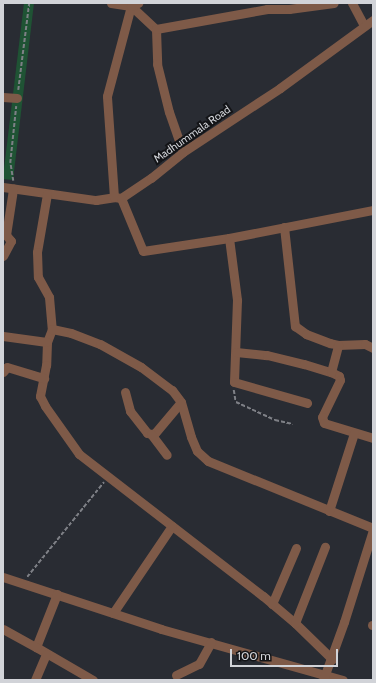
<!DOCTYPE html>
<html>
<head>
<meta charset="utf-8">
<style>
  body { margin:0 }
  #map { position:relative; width:376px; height:683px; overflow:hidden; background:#292c33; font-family:Cabin,sans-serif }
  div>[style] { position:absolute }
  .green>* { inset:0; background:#1f5334 }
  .path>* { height:1.5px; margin-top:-0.75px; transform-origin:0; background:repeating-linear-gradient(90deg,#7e8086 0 4px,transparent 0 6px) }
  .minor>* { height:9px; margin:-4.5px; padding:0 4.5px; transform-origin:4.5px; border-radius:4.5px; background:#7e5a48 }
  span { translate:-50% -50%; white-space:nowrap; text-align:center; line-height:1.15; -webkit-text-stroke:4px #131417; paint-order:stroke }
  .street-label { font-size:11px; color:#d1d3d8 }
  .frame { position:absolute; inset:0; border:4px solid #d1d3d8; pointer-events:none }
  .scale { position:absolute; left:230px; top:649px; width:108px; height:18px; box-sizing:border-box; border:2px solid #d1d3d8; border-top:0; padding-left:5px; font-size:12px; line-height:14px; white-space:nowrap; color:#d1d3d8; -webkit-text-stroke:3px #131417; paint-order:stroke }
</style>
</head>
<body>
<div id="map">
  <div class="green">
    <i style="clip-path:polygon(24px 3px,34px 3px,13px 180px,3px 179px,3px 177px)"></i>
  </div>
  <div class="path">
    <i style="left:18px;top:90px;width:88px;rotate:-82.8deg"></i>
    <i style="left:13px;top:181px;width:18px;rotate:-99deg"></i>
    <i style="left:10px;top:163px;width:57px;rotate:-84deg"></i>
    <i style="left:234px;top:390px;width:12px;rotate:81deg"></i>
    <i style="left:236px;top:402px;width:43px;rotate:24.8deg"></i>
    <i style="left:275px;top:420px;width:18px;rotate:13deg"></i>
    <i style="left:27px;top:577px;width:122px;rotate:-51deg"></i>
    <i style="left:263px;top:680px;width:1px"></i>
  </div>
  <div class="minor">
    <i style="left:111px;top:3px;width:20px;rotate:9deg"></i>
    <i style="left:131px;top:6px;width:34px;rotate:43deg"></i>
    <i style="left:156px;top:29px;width:35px;rotate:88deg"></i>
    <i style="left:157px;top:64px;width:49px;rotate:76deg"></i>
    <i style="left:169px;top:112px;width:42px;rotate:70.7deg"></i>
    <i style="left:352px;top:3px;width:26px;rotate:62deg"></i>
    <i style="left:156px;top:29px;width:113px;rotate:-10.2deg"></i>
    <i style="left:267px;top:9px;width:22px"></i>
    <i style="left:289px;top:9px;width:45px;rotate:-7.6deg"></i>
    <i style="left:3px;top:97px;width:14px;rotate:4deg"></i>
    <i style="left:3px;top:187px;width:94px;rotate:8deg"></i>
    <i style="left:96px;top:200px;width:18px;rotate:-9deg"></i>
    <i style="left:114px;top:197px;width:7px;rotate:8deg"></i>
    <i style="left:121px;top:198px;width:36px;rotate:-34deg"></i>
    <i style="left:151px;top:178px;width:41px;rotate:-39.1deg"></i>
    <i style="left:183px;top:152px;width:116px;rotate:-33.4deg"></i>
    <i style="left:280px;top:88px;width:115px;rotate:-36.2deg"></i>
    <i style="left:47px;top:194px;width:59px;rotate:99.8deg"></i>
    <i style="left:37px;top:252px;width:25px;rotate:88deg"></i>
    <i style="left:38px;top:277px;width:23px;rotate:61deg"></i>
    <i style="left:49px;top:297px;width:32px;rotate:85deg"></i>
    <i style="left:52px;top:329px;width:14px;rotate:111deg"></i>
    <i style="left:47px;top:342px;width:23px;rotate:92deg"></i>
    <i style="left:46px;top:365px;width:32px;rotate:101deg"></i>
    <i style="left:40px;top:396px;width:11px;rotate:63deg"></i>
    <i style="left:45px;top:406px;width:59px;rotate:54.7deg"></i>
    <i style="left:79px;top:454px;width:232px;rotate:37.7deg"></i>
    <i style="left:263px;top:596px;width:42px;rotate:40.2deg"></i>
    <i style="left:295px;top:623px;width:52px;rotate:44.2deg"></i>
    <i style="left:114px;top:197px;width:101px;rotate:-94deg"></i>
    <i style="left:107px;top:96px;width:93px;rotate:-75.1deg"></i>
    <i style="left:131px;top:6px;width:8px;rotate:-23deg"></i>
    <i style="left:121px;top:198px;width:57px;rotate:67.5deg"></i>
    <i style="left:143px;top:251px;width:87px;rotate:-8.6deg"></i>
    <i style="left:229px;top:238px;width:147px;rotate:-11deg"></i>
    <i style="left:284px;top:227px;width:100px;rotate:83.7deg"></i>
    <i style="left:295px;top:326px;width:14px;rotate:36deg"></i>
    <i style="left:306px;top:334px;width:26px;rotate:21deg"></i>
    <i style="left:330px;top:343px;width:8px;rotate:14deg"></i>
    <i style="left:338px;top:345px;width:27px;rotate:-2deg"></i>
    <i style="left:365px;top:344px;width:9px;rotate:27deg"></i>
    <i style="left:229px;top:238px;width:63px;rotate:82.6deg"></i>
    <i style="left:237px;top:300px;width:82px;rotate:92.1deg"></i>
    <i style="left:234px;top:382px;width:76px;rotate:16deg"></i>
    <i style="left:3px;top:256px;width:17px;rotate:-62deg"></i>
    <i style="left:11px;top:241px;width:8px;rotate:-130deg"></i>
    <i style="left:6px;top:235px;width:47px;rotate:-81.3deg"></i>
    <i style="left:52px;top:329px;width:19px;rotate:12deg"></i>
    <i style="left:71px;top:333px;width:31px;rotate:21deg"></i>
    <i style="left:100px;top:344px;width:47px;rotate:29.3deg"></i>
    <i style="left:141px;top:367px;width:39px;rotate:37deg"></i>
    <i style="left:172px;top:390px;width:15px;rotate:53deg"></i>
    <i style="left:181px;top:402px;width:36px;rotate:74deg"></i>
    <i style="left:191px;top:437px;width:15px;rotate:67deg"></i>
    <i style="left:197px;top:451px;width:15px;rotate:42deg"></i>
    <i style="left:208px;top:461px;width:178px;rotate:22.1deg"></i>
    <i style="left:3px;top:336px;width:44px;rotate:7.8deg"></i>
    <i style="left:236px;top:352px;width:31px;rotate:6deg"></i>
    <i style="left:267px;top:355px;width:38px;rotate:14deg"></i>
    <i style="left:304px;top:364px;width:28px;rotate:17deg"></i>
    <i style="left:331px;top:372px;width:9px;rotate:27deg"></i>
    <i style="left:339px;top:376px;width:4px;rotate:76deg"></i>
    <i style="left:340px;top:380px;width:41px;rotate:115.9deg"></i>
    <i style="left:322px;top:417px;width:6px;rotate:72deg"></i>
    <i style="left:324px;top:423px;width:51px;rotate:17deg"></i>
    <i style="left:3px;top:372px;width:6px;rotate:-51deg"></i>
    <i style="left:7px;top:367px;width:39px;rotate:17deg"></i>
    <i style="left:331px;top:372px;width:28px;rotate:-75deg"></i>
    <i style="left:125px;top:392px;width:20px;rotate:75deg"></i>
    <i style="left:130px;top:411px;width:28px;rotate:52deg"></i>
    <i style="left:147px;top:433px;width:4px;rotate:14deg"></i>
    <i style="left:151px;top:434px;width:4px;rotate:-14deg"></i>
    <i style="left:155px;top:433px;width:40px;rotate:-50deg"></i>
    <i style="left:151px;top:434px;width:26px;rotate:53deg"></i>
    <i style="left:329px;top:511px;width:82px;rotate:-72.2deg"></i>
    <i style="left:3px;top:577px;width:166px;rotate:18.2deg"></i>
    <i style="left:161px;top:629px;width:189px;rotate:15.7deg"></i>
    <i style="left:57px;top:594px;width:57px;rotate:111.6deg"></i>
    <i style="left:36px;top:647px;width:66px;rotate:30.1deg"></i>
    <i style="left:272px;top:604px;width:61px;rotate:-66.8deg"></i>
    <i style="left:113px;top:613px;width:105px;rotate:-55.9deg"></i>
    <i style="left:295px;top:623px;width:82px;rotate:-68.5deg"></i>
    <i style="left:372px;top:625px;width:1px"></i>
    <i style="left:3px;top:629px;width:38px;rotate:29deg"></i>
    <i style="left:176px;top:675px;width:25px;rotate:-26deg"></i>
    <i style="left:199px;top:664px;width:25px;rotate:-61deg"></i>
    <i style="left:35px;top:680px;width:28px;rotate:-67deg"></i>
    <i style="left:323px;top:680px;width:62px;rotate:-70.1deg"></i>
    <i style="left:344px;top:622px;width:96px;rotate:-72.5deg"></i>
  </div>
  <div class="street-label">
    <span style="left:192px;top:134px;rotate:-35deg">Madhummala Road</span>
  </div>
  <div class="frame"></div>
  <div class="scale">100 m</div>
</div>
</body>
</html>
